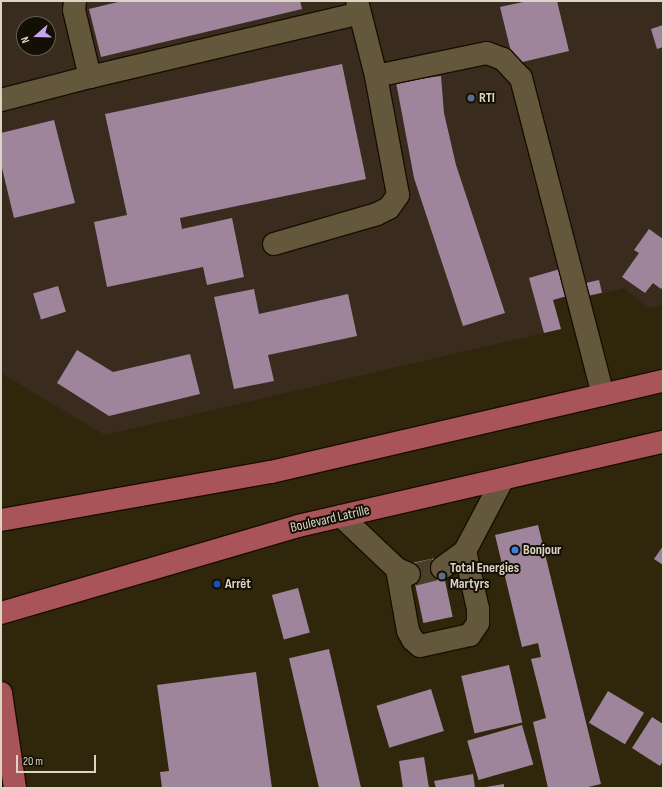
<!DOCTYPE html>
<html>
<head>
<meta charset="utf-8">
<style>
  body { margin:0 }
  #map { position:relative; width:664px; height:789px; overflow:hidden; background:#30260b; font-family:"Sofia Sans Condensed",sans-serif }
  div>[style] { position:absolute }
  .commercial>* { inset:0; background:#392c1e }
  .building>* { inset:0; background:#9e859c; transform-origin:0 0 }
  .minor-tunnel>* { height:22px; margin-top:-11px; transform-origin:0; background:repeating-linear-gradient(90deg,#4a4027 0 22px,transparent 0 33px) }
  .roads { filter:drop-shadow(1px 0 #180e00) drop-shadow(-1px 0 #180e00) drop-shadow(0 1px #180e00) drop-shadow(0 -1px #180e00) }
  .minor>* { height:22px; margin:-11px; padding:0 11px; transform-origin:11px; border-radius:11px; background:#63573c }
  .major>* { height:22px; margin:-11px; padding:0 11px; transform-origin:11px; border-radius:11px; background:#a85458 }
  .dots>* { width:11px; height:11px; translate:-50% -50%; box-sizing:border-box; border:2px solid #140f05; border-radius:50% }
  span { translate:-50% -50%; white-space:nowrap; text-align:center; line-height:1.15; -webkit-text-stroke:4px #140f05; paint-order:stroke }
  .poi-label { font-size:14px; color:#dcd5c6; font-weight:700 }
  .left { translate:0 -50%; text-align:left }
  .street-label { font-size:14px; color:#dcd5c6 }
  .frame { position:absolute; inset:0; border:2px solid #dcd5c6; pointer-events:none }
  .north { position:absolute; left:16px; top:16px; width:40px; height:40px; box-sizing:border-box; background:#140f05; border:1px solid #645e52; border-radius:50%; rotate:250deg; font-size:11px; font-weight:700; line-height:16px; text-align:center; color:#dcd5c6 }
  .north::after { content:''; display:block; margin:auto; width:14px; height:18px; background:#c7a6f0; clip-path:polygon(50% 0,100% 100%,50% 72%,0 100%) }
  .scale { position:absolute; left:16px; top:755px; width:80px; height:18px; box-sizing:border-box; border:2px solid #dcd5c6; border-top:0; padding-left:5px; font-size:12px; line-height:14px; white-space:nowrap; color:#dcd5c6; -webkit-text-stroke:3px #140f05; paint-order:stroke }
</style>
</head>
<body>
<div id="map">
  <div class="commercial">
    <i style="clip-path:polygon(evenodd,1px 1px,663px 1px,663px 305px,649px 308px,624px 288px,588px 297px,577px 294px,553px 300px,561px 329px,105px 435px,1px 373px,1px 1px,24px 24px,48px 24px,48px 48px,24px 48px,24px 24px)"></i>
  </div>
  <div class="building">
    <i style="clip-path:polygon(122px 1px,300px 1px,302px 9px,101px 57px,89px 9px)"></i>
    <i style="clip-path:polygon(528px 1px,557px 1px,569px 51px,514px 64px,500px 7px)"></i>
    <i style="clip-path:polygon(663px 25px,663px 47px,657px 49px,651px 29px)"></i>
    <i style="clip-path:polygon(342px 64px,366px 179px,180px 218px,182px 229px,232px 218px,244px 277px,207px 285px,203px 267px,107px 287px,94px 222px,127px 215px,105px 114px)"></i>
    <i style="clip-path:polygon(441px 76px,444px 113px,456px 165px,505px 313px,463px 326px,414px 178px,396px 82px)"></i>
    <i style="clip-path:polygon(54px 120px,75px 203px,14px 218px,1px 164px,1px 133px)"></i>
    <i style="clip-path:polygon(649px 229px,663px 239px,663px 286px,661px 289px,653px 283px,645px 293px,622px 277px,639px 253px,634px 250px)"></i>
    <i style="clip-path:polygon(560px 269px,567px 296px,553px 300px,561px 329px,544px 333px,529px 278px)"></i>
    <i style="left:599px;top:280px;width:13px;height:15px;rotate:77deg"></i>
    <i style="left:58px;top:286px;width:27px;height:26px;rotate:73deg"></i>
    <i style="clip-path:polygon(254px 289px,259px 314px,348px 294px,357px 336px,268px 355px,274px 381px,234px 389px,214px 297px)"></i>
    <i style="clip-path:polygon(77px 350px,113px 372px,190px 354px,200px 394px,109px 416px,57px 383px)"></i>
    <i style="clip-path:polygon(538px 525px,601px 784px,584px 788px,548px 788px,533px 722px,546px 718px,531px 659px,541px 657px,538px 643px,522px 647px,495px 535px)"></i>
    <i style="clip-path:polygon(663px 546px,663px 565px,654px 559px)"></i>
    <i style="left:440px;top:557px;width:61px;height:30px;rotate:78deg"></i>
    <i style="left:298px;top:588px;width:46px;height:27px;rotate:75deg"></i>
    <i style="left:329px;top:649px;width:142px;height:41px;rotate:77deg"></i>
    <i style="left:509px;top:665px;width:59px;height:49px;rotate:77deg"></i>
    <i style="clip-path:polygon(256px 672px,272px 788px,162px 788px,160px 772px,169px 771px,157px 685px)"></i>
    <i style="left:431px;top:689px;width:44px;height:57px;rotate:73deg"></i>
    <i style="left:608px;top:691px;width:42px;height:37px;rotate:31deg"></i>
    <i style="clip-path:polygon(652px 717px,663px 724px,663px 761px,660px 766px,632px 748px)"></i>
    <i style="left:522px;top:725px;width:41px;height:57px;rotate:74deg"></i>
    <i style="clip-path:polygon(424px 757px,429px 788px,403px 788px,399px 761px)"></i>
    <i style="clip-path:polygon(473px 774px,475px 788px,436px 788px,434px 781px)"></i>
    <i style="clip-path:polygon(504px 784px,504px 788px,486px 788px,486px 787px)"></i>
  </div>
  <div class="minor-tunnel">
    <i style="left:413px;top:575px;width:30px;rotate:-14deg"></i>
  </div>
  <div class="roads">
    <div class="minor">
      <i style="left:75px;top:1px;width:9px;rotate:96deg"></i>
      <i style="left:74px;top:10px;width:69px;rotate:76.6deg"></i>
      <i style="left:376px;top:76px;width:113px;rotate:-11.7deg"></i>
      <i style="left:487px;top:53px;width:17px;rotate:21deg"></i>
      <i style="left:503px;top:59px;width:26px;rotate:47deg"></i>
      <i style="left:521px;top:78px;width:327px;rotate:75.5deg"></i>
      <i style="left:1px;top:100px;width:92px;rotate:-14.5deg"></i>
      <i style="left:90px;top:77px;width:277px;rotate:-13.3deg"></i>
      <i style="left:274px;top:244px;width:107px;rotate:-16.2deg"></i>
      <i style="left:377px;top:214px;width:13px;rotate:-27deg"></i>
      <i style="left:389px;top:208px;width:16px;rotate:-55deg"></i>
      <i style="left:398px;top:195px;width:121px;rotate:-100.5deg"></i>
      <i style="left:376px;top:76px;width:77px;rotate:-104.2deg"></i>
      <i style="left:341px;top:516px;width:77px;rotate:43.4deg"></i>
      <i style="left:397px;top:569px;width:13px;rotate:23deg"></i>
      <i style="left:442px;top:568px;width:29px;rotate:-36deg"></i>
      <i style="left:465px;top:551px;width:81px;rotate:-62.2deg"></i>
      <i style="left:397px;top:569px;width:63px;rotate:79.9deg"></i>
      <i style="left:408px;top:631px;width:10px;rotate:61deg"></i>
      <i style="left:413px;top:640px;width:9px;rotate:41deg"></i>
      <i style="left:420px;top:646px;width:51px;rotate:-12.4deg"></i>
      <i style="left:470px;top:635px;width:14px;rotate:-56deg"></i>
      <i style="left:478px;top:623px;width:14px;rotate:-90deg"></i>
      <i style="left:478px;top:609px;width:59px;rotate:-102.6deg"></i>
    </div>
    <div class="major">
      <i style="left:1px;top:520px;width:274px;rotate:-10.1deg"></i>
      <i style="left:271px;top:472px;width:402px;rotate:-13.1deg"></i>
      <i style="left:1px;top:613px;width:309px;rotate:-16.3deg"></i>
      <i style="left:298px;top:526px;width:375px;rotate:-13deg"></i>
      <i style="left:1px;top:693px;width:96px;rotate:81.6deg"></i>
    </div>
  </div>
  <div class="dots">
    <i style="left:471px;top:98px;background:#5c6f8a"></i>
    <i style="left:515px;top:550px;background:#3f7fe0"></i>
    <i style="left:442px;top:576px;background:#5c6f8a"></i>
    <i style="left:217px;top:584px;background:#1a4fb4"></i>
  </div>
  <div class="poi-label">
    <span class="left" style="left:479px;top:98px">RTI</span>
    <span class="left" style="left:523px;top:550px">Bonjour</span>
    <span class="left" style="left:450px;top:576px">Total Energies<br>Martyrs</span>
    <span class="left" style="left:225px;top:584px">Arrêt</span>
  </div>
  <div class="street-label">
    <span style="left:330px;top:519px;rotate:-13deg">Boulevard Latrille</span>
  </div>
  <div class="frame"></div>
  <div class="north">N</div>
  <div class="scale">20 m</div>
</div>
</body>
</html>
